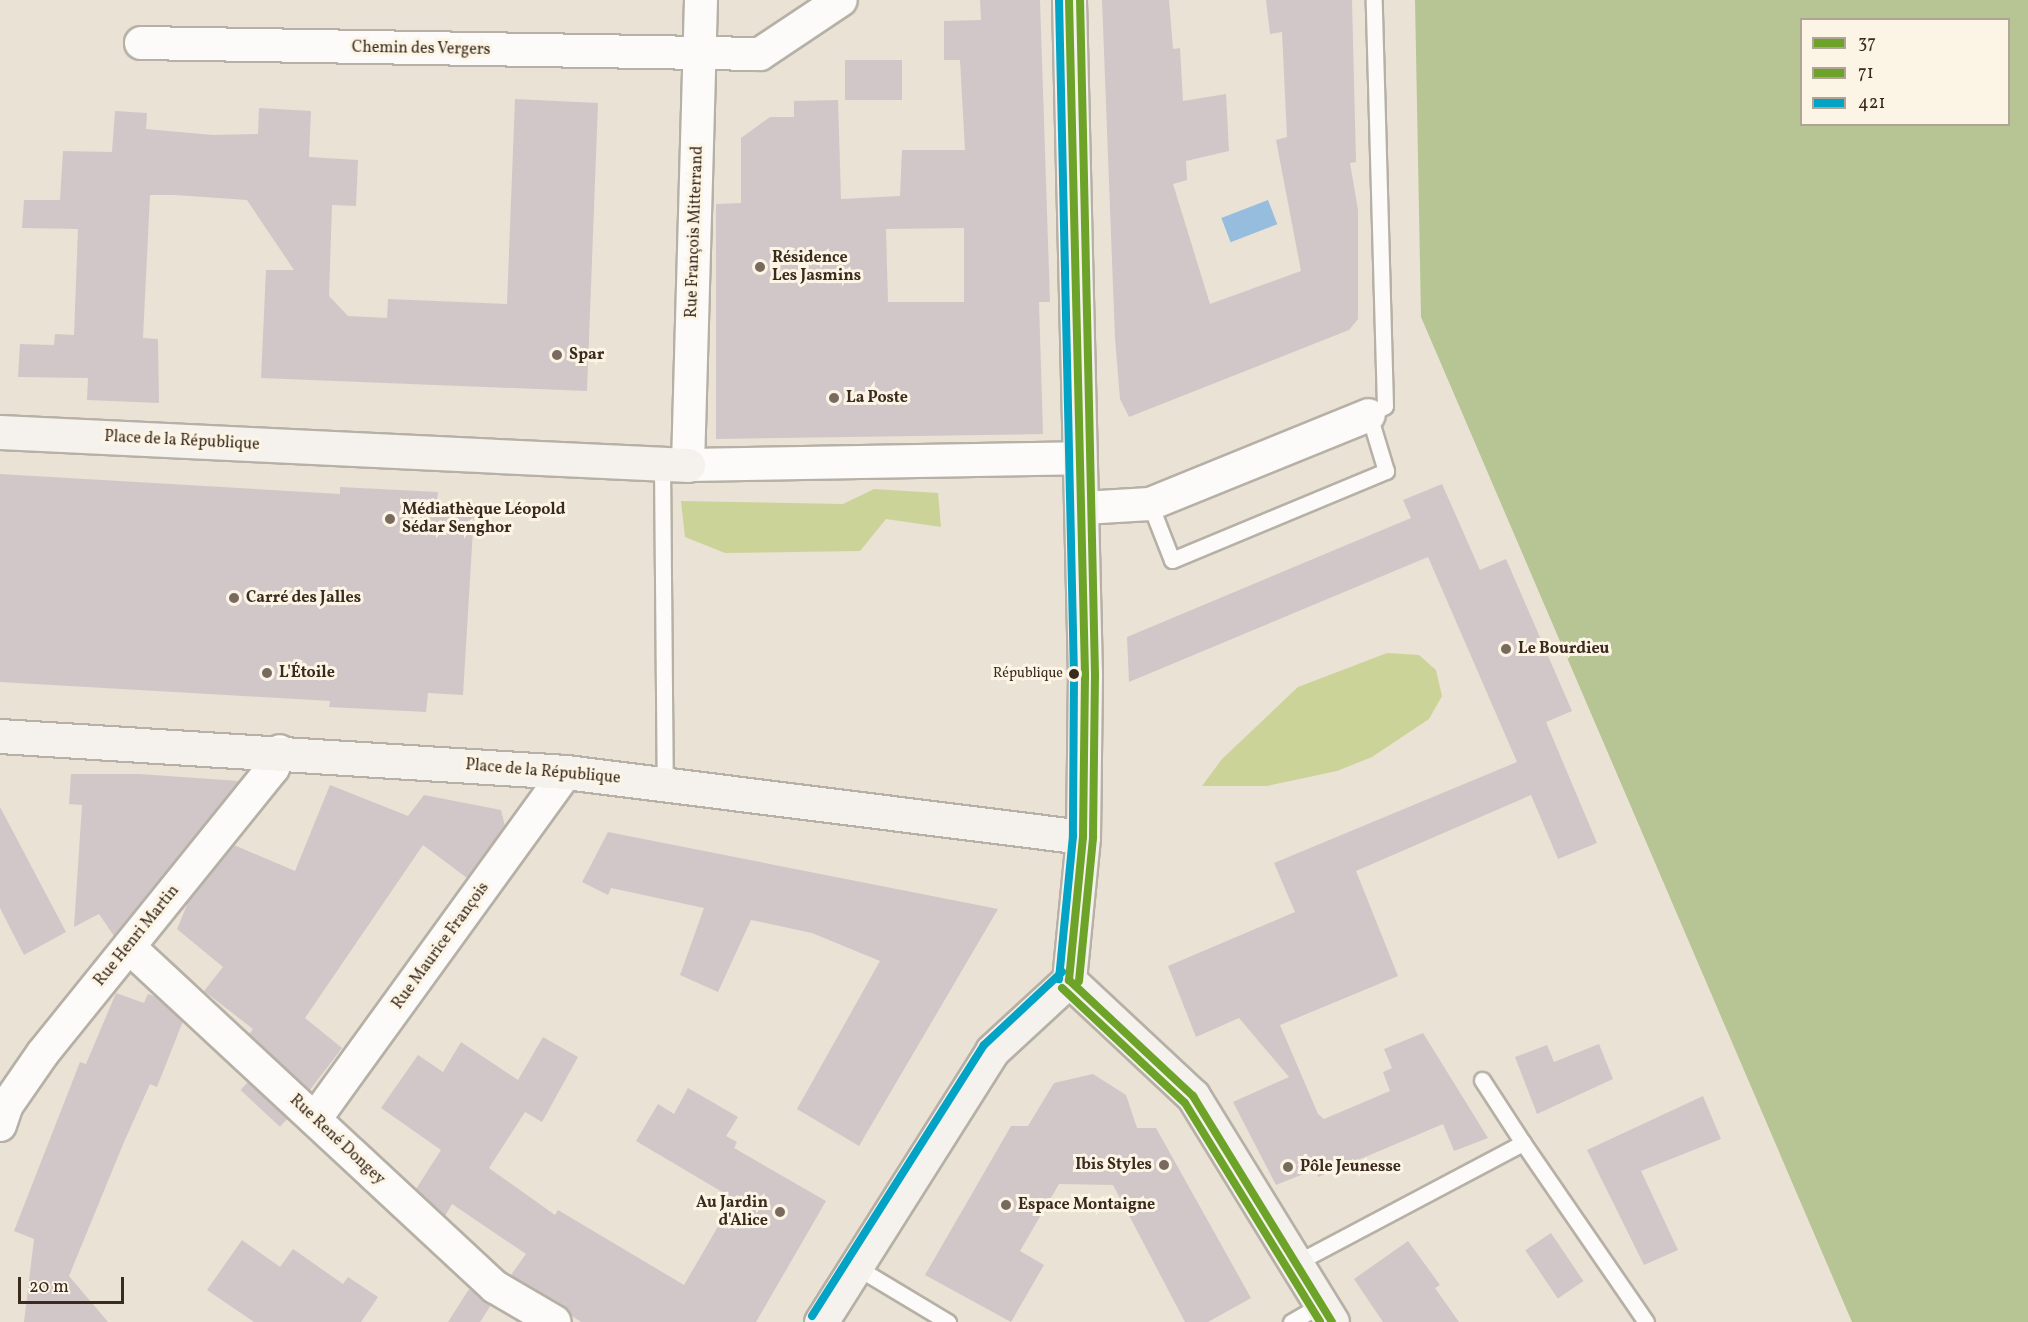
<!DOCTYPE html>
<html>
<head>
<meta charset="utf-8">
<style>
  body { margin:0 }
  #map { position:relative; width:2028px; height:1322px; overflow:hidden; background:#eae2d4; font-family:Vollkorn,serif }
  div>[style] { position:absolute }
  .green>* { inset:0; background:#ccd399 }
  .forest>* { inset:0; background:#b7c493 }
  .water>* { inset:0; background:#96bcde; transform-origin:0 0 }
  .building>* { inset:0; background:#d1c7c8; transform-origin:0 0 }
  .roads { filter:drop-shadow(2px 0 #b6b0a6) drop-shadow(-2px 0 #b6b0a6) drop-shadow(0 2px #b6b0a6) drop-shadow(0 -2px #b6b0a6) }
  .lane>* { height:15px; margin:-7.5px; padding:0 7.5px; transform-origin:7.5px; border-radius:7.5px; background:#fcfbf9 }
  .street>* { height:32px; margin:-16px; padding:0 16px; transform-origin:16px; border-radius:16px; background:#fcfbf9 }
  .secondary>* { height:33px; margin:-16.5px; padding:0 16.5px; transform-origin:16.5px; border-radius:16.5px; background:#f5f2ee }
  .bus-1>* { height:8px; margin:-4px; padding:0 4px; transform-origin:4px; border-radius:4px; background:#6da328 }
  .bus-2>* { height:8px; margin:-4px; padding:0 4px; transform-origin:4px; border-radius:4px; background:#6da328 }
  .bus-3>* { height:8px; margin:-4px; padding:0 4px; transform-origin:4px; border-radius:4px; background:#03a3c5 }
  .dots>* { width:16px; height:16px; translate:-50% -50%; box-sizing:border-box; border:3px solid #fcf5e5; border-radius:50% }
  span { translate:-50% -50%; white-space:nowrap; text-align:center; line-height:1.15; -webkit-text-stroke:6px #fcf5e5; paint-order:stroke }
  .bus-label { font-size:14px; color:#3b2a1e }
  .right { translate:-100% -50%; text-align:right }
  .street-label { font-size:16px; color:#3b2a1e }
  .poi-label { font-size:16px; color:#3b2a1e; font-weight:700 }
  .left { translate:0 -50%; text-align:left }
  .legend { position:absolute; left:1800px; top:18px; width:210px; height:108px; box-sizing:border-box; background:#fcf5e5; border:2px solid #afa495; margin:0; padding:8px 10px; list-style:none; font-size:18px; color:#3b2a1e }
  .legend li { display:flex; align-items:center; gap:12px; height:30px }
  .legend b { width:30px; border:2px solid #afa495 }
  .scale { position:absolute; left:18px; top:1277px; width:106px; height:27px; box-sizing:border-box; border:3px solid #3b2a1e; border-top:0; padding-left:8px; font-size:18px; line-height:21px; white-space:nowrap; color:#3b2a1e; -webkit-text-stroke:4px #fcf5e5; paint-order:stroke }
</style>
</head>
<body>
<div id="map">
  <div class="green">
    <i style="clip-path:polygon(874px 489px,938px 493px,941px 527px,886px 519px,860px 551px,725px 553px,685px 537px,681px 501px,843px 504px)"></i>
    <i style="clip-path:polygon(1387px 653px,1419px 655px,1436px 670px,1442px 696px,1429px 719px,1372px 757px,1337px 771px,1267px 786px,1202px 786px,1222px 759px,1298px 687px)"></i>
  </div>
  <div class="forest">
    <i style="clip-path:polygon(evenodd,1415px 0,2028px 0,2028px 1322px,1852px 1322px,1421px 317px,1415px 0,1802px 20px,2008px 20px,2008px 124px,1802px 124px,1802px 20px)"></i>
  </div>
  <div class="water">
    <i style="left:1268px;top:200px;width:26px;height:50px;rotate:69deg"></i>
  </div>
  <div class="building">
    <i style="clip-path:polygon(evenodd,980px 0,1040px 0,1050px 302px,1039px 302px,1043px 434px,716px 439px,716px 204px,741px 203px,741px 138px,770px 117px,794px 117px,794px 101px,838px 100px,841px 199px,900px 196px,902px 150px,965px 150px,960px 60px,944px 60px,944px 21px,981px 20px,980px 0,964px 228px,964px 302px,888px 302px,886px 229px,964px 228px)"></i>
    <i style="clip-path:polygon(1102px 0,1169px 0,1173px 49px,1180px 48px,1183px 101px,1226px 94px,1229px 151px,1186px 161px,1187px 180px,1173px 184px,1210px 304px,1301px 271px,1276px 140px,1287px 137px,1282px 32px,1270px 34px,1266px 0,1352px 0,1356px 162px,1350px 163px,1358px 210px,1358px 319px,1349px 330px,1129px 417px,1120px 399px,1115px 338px)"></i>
    <i style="left:845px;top:60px;width:57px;height:40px"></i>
    <i style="clip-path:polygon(515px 99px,598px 103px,587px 391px,261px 378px,266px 270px,294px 270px,247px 200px,175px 195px,150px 195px,143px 338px,158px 339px,159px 403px,87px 400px,88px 378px,18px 377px,20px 344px,54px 345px,55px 334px,74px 335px,78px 229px,22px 228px,24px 200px,60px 200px,63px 151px,112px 152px,115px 111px,147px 113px,146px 129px,213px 135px,258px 134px,259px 108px,311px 111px,309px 157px,358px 160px,356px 206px,332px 205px,329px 296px,348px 316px,387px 318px,388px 299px,507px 304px)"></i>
    <i style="clip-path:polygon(0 474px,340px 494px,340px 487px,438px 492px,436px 511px,474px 513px,463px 695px,428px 693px,426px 712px,329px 707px,330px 701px,0 682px)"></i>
    <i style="clip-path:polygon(1442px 484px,1480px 570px,1506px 559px,1572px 711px,1546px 722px,1597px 843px,1558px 859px,1531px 795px,1356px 871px,1398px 976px,1280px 1025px,1318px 1114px,1324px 1119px,1390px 1091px,1383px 1072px,1392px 1068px,1384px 1049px,1423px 1033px,1488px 1138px,1454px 1151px,1443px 1124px,1318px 1177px,1316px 1169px,1276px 1185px,1233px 1102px,1289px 1077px,1239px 1018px,1196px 1037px,1168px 966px,1295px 912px,1274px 863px,1517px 762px,1428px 557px,1129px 682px,1127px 637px,1411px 518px,1403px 500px)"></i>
    <i style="clip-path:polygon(71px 774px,139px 774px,239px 781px,114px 936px,99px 914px,74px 927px,82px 805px,69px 804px)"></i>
    <i style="clip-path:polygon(330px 785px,408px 816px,424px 795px,501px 810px,505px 826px,467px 878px,423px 845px,305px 1018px,342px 1048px,310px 1090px,249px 1034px,253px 1029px,204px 991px,223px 967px,177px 929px,189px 900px,234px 845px,295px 871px)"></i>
    <i style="clip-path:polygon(0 807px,66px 932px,24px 955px,0 908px)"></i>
    <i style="clip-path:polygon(608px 832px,998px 909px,859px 1146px,797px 1109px,880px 961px,812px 933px,751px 920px,718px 992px,680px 975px,704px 908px,611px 888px,608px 895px,582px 882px)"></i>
    <i style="clip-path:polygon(116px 993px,144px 1003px,148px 994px,157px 997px,183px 1021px,157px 1087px,150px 1084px,124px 1142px,69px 1276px,108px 1322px,24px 1322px,34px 1239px,14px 1231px,80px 1062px,86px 1064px)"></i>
    <i style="clip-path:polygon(543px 1037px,578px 1057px,542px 1122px,525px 1112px,489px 1168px,555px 1215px,558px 1210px,684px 1285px,734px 1199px,636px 1141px,658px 1104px,674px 1114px,688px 1088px,738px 1117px,726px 1136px,737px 1142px,734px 1148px,826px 1201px,756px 1322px,581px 1322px,511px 1275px,526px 1254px,452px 1204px,445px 1216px,416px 1189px,441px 1150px,381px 1108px,418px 1055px,443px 1072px,461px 1042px,518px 1080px)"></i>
    <i style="clip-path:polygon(1599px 1044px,1613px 1079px,1537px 1114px,1515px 1057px,1547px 1045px,1554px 1062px)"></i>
    <i style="clip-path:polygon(1093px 1074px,1126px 1095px,1137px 1128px,1156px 1128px,1251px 1298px,1208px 1322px,1185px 1322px,1113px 1185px,1059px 1184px,1020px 1251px,1044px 1265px,1011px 1322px,925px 1275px,1011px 1126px,1028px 1126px,1054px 1083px)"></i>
    <i style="left:248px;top:1082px;width:54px;height:11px;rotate:43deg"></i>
    <i style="clip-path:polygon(1703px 1096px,1721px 1139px,1641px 1171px,1678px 1250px,1644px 1265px,1587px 1150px)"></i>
    <i style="left:1551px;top:1233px;width:58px;height:31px;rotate:56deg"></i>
    <i style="clip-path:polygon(242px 1240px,280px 1267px,293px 1249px,343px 1284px,348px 1277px,378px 1297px,361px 1322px,254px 1322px,207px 1290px)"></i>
    <i style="clip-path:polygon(1408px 1241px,1440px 1285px,1435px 1288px,1459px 1322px,1383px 1322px,1354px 1279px)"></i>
    <i style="clip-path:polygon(469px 1289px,491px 1305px,480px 1322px,448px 1322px)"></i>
  </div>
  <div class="roads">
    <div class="lane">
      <i style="left:662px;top:464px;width:320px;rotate:89.5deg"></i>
      <i style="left:1150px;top:504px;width:60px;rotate:68.6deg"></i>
      <i style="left:1172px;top:560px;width:232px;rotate:-22.6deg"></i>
      <i style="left:1386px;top:471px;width:59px;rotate:-106.9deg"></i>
      <i style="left:1369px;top:415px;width:18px;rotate:-29deg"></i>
      <i style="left:1385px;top:406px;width:406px;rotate:-91.6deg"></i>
      <i style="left:1482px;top:1080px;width:75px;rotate:56.9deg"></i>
      <i style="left:1294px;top:1264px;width:259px;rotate:-27.9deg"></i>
      <i style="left:1523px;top:1143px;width:217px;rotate:55.5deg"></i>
      <i style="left:853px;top:1265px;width:111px;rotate:31deg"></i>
      <i style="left:1291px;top:1322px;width:34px;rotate:-30deg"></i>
    </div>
    <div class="street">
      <i style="left:701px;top:0;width:465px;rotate:91.6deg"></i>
      <i style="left:688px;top:465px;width:392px;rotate:-1deg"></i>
      <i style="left:141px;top:43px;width:619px;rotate:1.02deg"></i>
      <i style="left:760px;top:54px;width:97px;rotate:-33.7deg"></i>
      <i style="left:1083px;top:508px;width:67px;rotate:-3.4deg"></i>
      <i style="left:1150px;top:504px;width:236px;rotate:-22.1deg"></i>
      <i style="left:129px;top:947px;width:500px;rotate:42.9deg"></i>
      <i style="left:495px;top:1287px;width:69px;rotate:30.3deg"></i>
      <i style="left:315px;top:1119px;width:428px;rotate:-54.1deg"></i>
      <i style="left:0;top:1125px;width:21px;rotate:-71deg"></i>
      <i style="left:7px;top:1105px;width:63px;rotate:-55.3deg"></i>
      <i style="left:43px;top:1053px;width:366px;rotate:-51.1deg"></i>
      <i style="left:273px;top:768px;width:18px;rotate:-68deg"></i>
    </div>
    <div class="secondary">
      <i style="left:0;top:432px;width:689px;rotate:2.75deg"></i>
      <i style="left:0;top:736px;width:567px;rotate:3.64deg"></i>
      <i style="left:566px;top:772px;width:521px;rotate:7.17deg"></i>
      <i style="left:1069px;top:980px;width:144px;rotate:-84.4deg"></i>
      <i style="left:1083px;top:837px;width:162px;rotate:-89.3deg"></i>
      <i style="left:1085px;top:675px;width:675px;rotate:-91.36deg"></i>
      <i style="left:1069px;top:980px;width:170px;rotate:43.1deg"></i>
      <i style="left:1193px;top:1096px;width:265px;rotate:58.4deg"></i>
      <i style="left:821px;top:1322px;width:320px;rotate:-57.7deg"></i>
      <i style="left:992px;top:1051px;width:105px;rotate:-42.7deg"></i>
    </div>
  </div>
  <div class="bus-1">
    <i style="left:1069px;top:0;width:675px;rotate:88.64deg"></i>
    <i style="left:1085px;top:675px;width:162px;rotate:90.7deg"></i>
    <i style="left:1083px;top:837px;width:144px;rotate:95.6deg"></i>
    <i style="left:1069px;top:980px;width:170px;rotate:43.1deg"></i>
    <i style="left:1193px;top:1096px;width:265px;rotate:58.4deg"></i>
  </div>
  <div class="bus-2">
    <i style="left:1079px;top:981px;width:145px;rotate:-84.4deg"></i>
    <i style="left:1093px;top:837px;width:162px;rotate:-89.3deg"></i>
    <i style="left:1095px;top:675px;width:675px;rotate:-91.27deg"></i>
    <i style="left:1062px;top:988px;width:168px;rotate:43.1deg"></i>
    <i style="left:1185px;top:1103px;width:257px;rotate:58.3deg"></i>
  </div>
  <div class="bus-3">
    <i style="left:1059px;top:0;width:675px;rotate:88.73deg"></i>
    <i style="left:1074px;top:675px;width:161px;rotate:90.4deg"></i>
    <i style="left:1073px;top:836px;width:144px;rotate:95.6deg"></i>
    <i style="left:812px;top:1316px;width:321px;rotate:-57.6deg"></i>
    <i style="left:984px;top:1045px;width:107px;rotate:-43.1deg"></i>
  </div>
  <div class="dots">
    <i style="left:760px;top:267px;background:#786a5e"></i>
    <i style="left:557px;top:355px;background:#786a5e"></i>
    <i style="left:834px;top:398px;background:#786a5e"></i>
    <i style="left:390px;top:519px;background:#786a5e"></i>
    <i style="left:234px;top:598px;background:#786a5e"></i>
    <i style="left:1506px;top:649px;background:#786a5e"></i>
    <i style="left:267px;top:673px;background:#786a5e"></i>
    <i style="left:1074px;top:674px;background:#3b2a1e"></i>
    <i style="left:1164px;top:1165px;background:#786a5e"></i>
    <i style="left:1288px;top:1167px;background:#786a5e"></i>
    <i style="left:1006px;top:1205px;background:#786a5e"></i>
    <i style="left:780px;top:1212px;background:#786a5e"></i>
  </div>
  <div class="bus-label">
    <span class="right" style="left:1063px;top:674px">République</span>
  </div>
  <div class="street-label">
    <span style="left:421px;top:49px;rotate:1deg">Chemin des Vergers</span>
    <span style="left:695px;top:232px;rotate:-88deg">Rue François Mitterrand</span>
    <span style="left:182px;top:441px;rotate:3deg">Place de la République</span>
    <span style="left:543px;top:772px;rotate:5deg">Place de la République</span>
    <span style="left:137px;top:936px;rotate:-51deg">Rue Henri Martin</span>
    <span style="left:441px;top:946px;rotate:-54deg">Rue Maurice François</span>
    <span style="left:337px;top:1140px;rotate:43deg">Rue René Dongey</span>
  </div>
  <div class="poi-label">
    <span class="left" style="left:772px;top:267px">Résidence<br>Les Jasmins</span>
    <span class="left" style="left:569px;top:355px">Spar</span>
    <span class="left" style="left:846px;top:398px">La Poste</span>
    <span class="left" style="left:402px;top:519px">Médiathèque Léopold<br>Sédar Senghor</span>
    <span class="left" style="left:246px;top:598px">Carré des Jalles</span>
    <span class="left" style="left:1518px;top:649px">Le Bourdieu</span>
    <span class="left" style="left:279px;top:673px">L'Étoile</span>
    <span class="right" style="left:1152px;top:1165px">Ibis Styles</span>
    <span class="left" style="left:1300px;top:1167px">Pôle Jeunesse</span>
    <span class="right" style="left:768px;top:1212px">Au Jardin<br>d'Alice</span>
    <span class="left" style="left:1018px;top:1205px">Espace Montaigne</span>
  </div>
  <ul class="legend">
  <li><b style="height:8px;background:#6da328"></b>37</li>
  <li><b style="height:8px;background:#6da328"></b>71</li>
  <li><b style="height:8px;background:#03a3c5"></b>421</li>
  </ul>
  <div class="scale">20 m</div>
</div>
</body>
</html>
